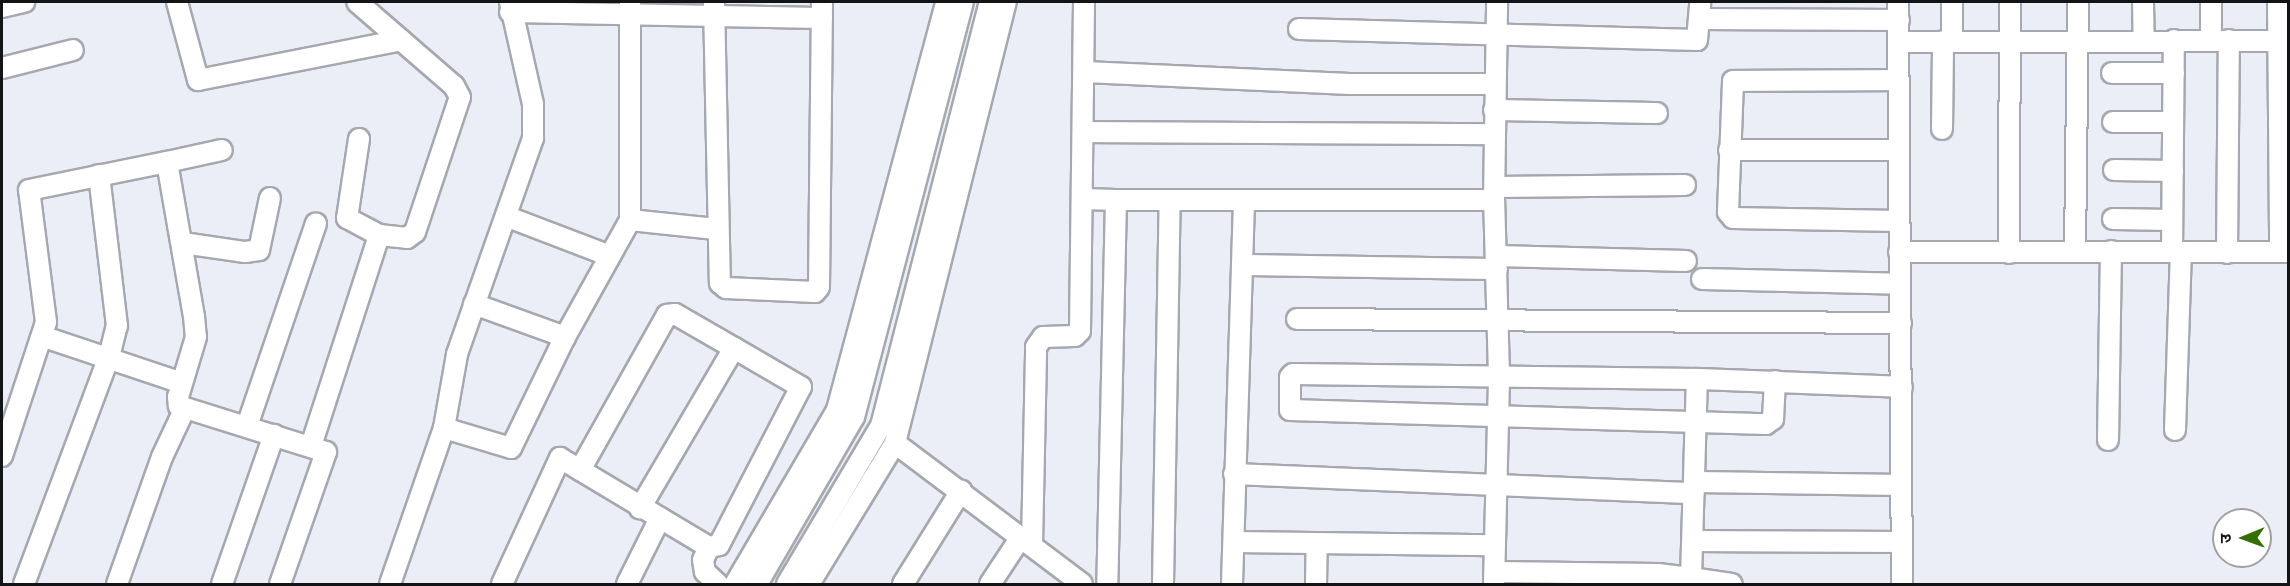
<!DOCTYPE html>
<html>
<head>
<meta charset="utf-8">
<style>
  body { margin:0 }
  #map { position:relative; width:2290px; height:586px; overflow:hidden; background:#ebeef6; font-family:"DM Sans","Noto Sans Devanagari",sans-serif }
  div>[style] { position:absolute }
  .roads { filter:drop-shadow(2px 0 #a5a8af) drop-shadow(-2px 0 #a5a8af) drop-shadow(0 2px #a5a8af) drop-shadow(0 -2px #a5a8af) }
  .minor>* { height:20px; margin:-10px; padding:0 10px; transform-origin:10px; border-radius:10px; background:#fff }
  span { translate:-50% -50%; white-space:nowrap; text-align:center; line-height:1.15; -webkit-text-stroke:4.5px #fff; paint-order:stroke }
  .frame { position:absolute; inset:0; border:3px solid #131416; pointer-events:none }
  .north { position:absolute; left:2212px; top:508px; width:60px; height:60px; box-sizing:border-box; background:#fff; border:2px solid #a1a1a2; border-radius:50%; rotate:269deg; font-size:16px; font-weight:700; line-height:24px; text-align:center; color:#131416 }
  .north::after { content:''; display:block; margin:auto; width:21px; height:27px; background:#337002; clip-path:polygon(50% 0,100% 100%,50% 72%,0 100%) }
</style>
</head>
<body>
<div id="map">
  <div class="roads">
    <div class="minor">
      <i style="left:177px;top:2px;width:81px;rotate:74.9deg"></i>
      <i style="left:198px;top:80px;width:207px;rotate:-11.1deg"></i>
      <i style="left:714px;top:2px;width:281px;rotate:88.8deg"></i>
      <i style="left:720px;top:283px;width:8px;rotate:40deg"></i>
      <i style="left:726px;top:288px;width:89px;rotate:2.6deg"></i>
      <i style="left:815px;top:292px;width:6px;rotate:-51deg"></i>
      <i style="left:819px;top:287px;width:285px;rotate:-89.4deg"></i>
      <i style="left:1898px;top:2px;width:582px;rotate:89.61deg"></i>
      <i style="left:2143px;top:2px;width:39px;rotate:89deg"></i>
      <i style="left:2278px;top:2px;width:250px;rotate:89.5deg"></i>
      <i style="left:2px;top:7px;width:23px;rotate:-13deg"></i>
      <i style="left:510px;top:12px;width:312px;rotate:1.1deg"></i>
      <i style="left:1700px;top:19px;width:199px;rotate:0.3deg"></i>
      <i style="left:1299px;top:29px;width:398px;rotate:1.6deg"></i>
      <i style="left:1697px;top:40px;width:38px;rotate:-85deg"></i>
      <i style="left:2211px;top:40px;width:38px;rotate:-90deg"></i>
      <i style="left:1952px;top:41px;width:39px;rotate:-90deg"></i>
      <i style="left:1899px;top:42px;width:389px;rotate:-0.1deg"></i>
      <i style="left:2px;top:68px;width:73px;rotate:-14.2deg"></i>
      <i style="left:1085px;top:72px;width:265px;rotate:2.6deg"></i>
      <i style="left:1350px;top:84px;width:144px"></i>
      <i style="left:2112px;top:73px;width:62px"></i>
      <i style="left:1494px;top:110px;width:163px;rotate:1.1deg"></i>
      <i style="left:2113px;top:122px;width:60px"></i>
      <i style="left:1942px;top:129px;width:88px;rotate:-89.3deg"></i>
      <i style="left:1085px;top:132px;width:410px;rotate:0.3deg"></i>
      <i style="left:359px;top:139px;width:80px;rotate:98.6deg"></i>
      <i style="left:347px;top:218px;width:36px;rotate:28deg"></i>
      <i style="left:1729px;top:150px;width:169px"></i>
      <i style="left:167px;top:162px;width:56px;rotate:-12.3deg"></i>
      <i style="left:2114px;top:170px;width:59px;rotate:1deg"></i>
      <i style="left:1495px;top:187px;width:190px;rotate:-0.6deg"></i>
      <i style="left:1084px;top:199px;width:32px;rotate:2deg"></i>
      <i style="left:1116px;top:200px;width:384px;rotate:91.3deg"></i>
      <i style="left:1116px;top:200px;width:378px"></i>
      <i style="left:508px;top:217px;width:109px;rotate:20.9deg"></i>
      <i style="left:2113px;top:219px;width:59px;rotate:1deg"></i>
      <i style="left:630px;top:220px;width:86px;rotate:6deg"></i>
      <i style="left:1899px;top:221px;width:166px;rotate:-179deg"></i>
      <i style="left:1733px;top:218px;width:8px;rotate:-130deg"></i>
      <i style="left:1728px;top:212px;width:131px;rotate:-87.8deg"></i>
      <i style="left:1733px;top:81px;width:166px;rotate:-0.3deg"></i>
      <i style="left:183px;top:243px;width:63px;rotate:8.3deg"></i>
      <i style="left:245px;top:252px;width:14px;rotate:-8deg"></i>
      <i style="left:259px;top:250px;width:53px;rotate:-78.1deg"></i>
      <i style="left:2075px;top:251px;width:249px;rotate:-89.3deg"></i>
      <i style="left:1899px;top:252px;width:389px"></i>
      <i style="left:2172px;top:252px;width:212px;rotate:-89.5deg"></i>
      <i style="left:2009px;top:253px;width:251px;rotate:-89.8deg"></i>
      <i style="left:2227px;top:253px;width:213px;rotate:-89.5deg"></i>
      <i style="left:1497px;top:256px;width:189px;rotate:1.5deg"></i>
      <i style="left:1242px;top:265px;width:65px;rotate:-88.2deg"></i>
      <i style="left:1702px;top:279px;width:198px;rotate:1.4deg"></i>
      <i style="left:474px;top:304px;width:97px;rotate:19.9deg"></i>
      <i style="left:1297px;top:319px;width:604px;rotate:0.38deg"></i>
      <i style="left:44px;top:337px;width:145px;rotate:18.4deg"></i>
      <i style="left:1697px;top:379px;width:404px;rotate:-179.3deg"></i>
      <i style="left:1293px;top:374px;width:4px;rotate:135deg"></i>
      <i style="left:1290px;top:377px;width:33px;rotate:90deg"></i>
      <i style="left:1290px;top:410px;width:476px;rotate:1.7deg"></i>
      <i style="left:1766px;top:424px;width:9px;rotate:-36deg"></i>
      <i style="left:1773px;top:419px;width:38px;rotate:-87deg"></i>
      <i style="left:247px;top:426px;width:214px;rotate:-71.2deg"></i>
      <i style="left:444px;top:428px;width:75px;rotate:-80deg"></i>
      <i style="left:457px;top:354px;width:229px;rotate:-70.6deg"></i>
      <i style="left:533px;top:138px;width:34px;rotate:-90deg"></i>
      <i style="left:533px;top:104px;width:105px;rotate:-102.7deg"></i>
      <i style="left:2175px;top:430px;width:178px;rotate:-88.1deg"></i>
      <i style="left:2108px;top:440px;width:189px;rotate:-89.1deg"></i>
      <i style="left:895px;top:443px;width:234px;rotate:37deg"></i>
      <i style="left:311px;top:446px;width:222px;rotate:-72.1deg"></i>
      <i style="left:379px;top:235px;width:28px;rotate:6deg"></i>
      <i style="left:407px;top:238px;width:10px;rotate:-37deg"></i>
      <i style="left:415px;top:232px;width:142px;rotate:-71.6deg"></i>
      <i style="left:460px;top:97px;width:13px;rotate:-119deg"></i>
      <i style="left:454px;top:86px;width:128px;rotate:-139.1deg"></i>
      <i style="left:2px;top:456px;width:141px;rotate:-71.8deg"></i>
      <i style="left:46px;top:322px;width:133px;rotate:-97.3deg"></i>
      <i style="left:29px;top:190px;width:141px;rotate:-11.5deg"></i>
      <i style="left:167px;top:162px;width:156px;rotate:80.1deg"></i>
      <i style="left:194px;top:316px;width:21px;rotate:85deg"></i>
      <i style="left:196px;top:337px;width:63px;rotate:106.7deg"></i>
      <i style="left:178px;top:397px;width:9px;rotate:84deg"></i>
      <i style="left:179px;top:406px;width:154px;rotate:17.4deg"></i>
      <i style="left:326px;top:452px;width:140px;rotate:109.2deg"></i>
      <i style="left:580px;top:470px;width:178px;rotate:-60.7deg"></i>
      <i style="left:667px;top:315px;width:8px;rotate:-7deg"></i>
      <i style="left:675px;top:314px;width:68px;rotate:30deg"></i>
      <i style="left:734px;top:348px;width:186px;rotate:120.4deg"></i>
      <i style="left:1234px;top:474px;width:460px;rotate:2.4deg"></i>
      <i style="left:1694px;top:482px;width:207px;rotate:0.8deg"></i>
      <i style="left:1693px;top:541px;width:209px;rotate:0.3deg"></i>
      <i style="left:1234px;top:542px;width:259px;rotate:0.7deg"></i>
      <i style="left:1032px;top:545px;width:198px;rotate:-88.8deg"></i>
      <i style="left:1036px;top:347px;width:12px;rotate:-55deg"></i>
      <i style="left:1043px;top:337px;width:32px;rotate:-2deg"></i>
      <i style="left:1075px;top:336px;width:7px;rotate:-45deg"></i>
      <i style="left:1080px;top:331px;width:329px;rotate:-89.3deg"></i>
      <i style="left:709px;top:547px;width:10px;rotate:-11deg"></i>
      <i style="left:719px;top:545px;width:178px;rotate:-62.6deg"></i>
      <i style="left:801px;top:387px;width:78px;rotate:-149.8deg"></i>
      <i style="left:1495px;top:572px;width:163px;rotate:0.7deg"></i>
      <i style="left:1658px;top:574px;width:33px;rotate:7deg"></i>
      <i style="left:1691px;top:578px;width:199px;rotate:-88.3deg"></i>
      <i style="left:1697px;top:379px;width:205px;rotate:2.2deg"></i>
      <i style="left:1691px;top:578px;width:41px;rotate:8.3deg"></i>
      <i style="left:24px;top:584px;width:242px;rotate:-69.5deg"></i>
      <i style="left:109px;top:357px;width:32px;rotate:-76deg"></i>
      <i style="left:117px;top:326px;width:152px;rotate:-96.8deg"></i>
      <i style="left:117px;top:584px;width:135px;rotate:-70.5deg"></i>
      <i style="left:162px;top:457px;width:52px;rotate:-64.9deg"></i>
      <i style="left:222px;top:584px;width:158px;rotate:-70.8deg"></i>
      <i style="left:390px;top:584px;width:165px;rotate:-70.9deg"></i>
      <i style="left:444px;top:428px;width:70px;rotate:16.6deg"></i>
      <i style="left:511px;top:448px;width:123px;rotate:-64.1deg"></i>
      <i style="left:565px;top:337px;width:134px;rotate:-60.9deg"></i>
      <i style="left:630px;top:220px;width:218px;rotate:-90deg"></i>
      <i style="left:502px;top:584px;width:139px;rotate:-65.3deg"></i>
      <i style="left:560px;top:458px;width:174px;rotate:30.9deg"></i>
      <i style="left:709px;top:547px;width:14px;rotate:115deg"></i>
      <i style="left:703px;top:560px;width:12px;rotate:81deg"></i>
      <i style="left:705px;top:572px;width:18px;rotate:43deg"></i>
      <i style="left:627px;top:584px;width:74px;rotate:-63.4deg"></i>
      <i style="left:735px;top:584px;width:202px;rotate:-59.6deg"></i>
      <i style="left:837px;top:410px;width:422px;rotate:-75deg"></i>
      <i style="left:757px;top:584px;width:193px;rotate:-59.9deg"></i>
      <i style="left:854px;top:417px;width:429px;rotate:-75.3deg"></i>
      <i style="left:787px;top:584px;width:184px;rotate:-59.3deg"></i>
      <i style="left:881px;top:426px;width:438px;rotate:-75.6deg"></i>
      <i style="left:809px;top:584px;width:165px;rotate:-58.6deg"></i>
      <i style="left:895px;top:443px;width:455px;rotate:-75.9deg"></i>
      <i style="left:903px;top:584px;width:110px;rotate:-58.1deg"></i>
      <i style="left:990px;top:584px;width:56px;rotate:-56.6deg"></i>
      <i style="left:1163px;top:584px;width:384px;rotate:-89deg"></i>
      <i style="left:1232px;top:584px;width:319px;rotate:-88.2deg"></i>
      <i style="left:1242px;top:265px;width:255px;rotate:0.9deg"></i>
      <i style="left:1316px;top:584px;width:39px;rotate:-89deg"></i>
      <i style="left:1494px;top:584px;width:209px;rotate:-88.6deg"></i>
      <i style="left:1499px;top:375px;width:175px;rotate:-91.6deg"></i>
      <i style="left:1494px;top:200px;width:198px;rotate:-89.1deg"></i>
    </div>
  </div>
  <div class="frame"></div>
  <div class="north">उ</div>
</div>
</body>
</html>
